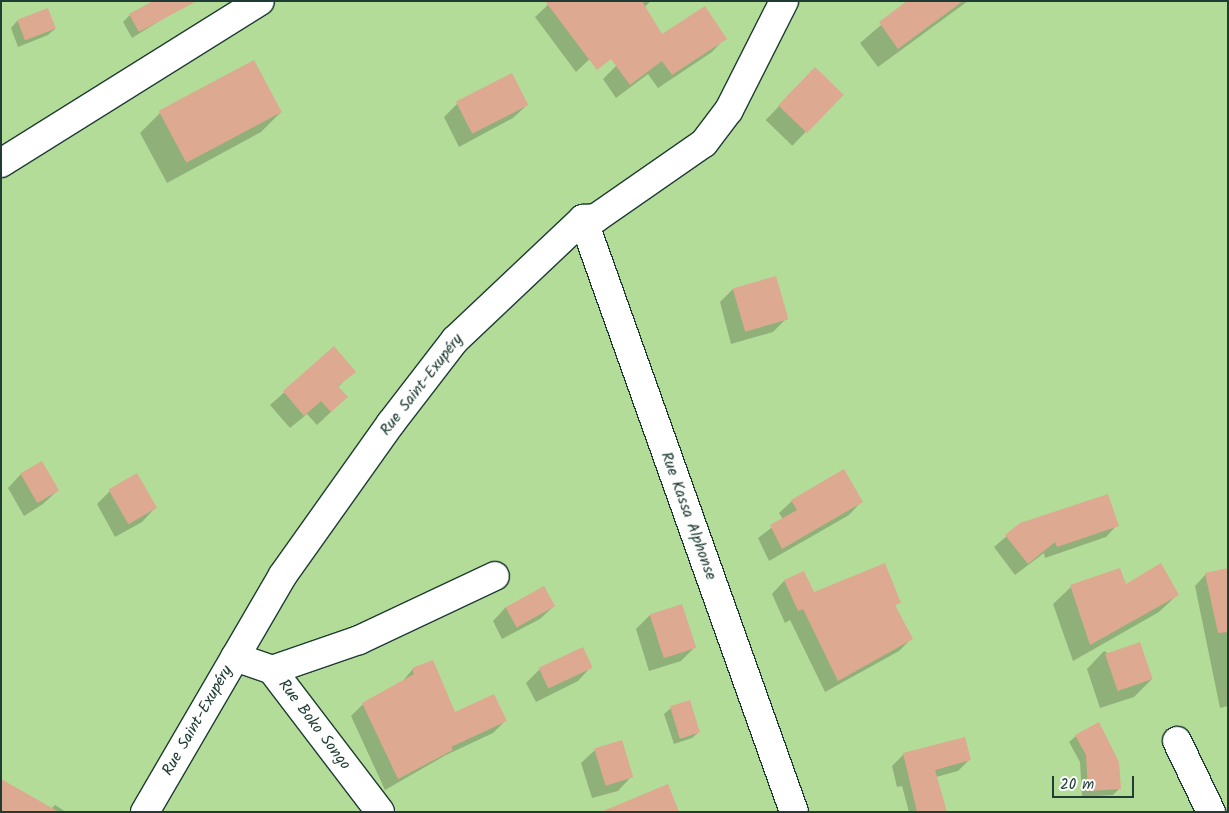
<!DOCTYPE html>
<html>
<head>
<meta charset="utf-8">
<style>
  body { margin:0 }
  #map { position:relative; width:1229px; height:813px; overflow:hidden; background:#f8eee9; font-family:Kalam,sans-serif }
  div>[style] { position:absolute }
  .green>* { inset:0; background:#b4dc99; transform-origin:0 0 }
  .shadow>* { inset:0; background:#0003; transform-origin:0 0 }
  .building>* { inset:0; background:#dda991; transform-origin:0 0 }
  .roads { filter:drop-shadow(1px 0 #1f3d34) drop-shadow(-1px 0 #1f3d34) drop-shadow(0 1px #1f3d34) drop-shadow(0 -1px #1f3d34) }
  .minor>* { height:28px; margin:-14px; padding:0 14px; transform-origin:14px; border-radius:14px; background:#fff }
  span { translate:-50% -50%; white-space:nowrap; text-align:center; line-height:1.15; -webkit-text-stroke:4px #fff; paint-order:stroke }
  .street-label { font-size:16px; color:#1f3d34 }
  .frame { position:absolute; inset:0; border:2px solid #1f3d34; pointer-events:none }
  .scale { position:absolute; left:1052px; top:776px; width:82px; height:22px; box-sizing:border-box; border:2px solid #1f3d34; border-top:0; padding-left:6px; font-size:15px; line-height:18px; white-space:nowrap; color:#1f3d34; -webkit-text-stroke:4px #fff; paint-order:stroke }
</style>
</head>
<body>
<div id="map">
  <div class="green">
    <i style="left:1px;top:1px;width:1227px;height:811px"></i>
  </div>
  <div class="shadow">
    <i style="clip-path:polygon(552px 1px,651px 1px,576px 72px,535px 17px)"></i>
    <i style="clip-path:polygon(909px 1px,968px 1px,878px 67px,860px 43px)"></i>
    <i style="clip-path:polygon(47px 10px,55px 29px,48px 35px,18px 47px,11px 28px,17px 21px)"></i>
    <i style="clip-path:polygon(130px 15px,169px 15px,132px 38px,123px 22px)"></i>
    <i style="clip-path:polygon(725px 38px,712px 52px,658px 88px,648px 74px,616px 98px,603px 79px,616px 66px)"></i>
    <i style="left:815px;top:69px;width:37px;height:71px;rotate:44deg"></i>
    <i style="clip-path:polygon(457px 104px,527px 105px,513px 118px,459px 147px,444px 117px)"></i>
    <i style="clip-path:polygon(281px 112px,261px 132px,167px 183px,140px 133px,160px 113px)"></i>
    <i style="clip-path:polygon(733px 289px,786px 319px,773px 332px,731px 344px,720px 302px)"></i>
    <i style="clip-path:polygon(334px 348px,354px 371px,338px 387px,347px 397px,317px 425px,307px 414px,290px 428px,270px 405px)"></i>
    <i style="clip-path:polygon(21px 474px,57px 491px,43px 504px,24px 516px,8px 488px)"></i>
    <i style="clip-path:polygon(110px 491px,155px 508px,142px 522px,115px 537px,97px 504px)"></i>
    <i style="clip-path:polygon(792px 501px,861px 502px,849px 515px,769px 561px,758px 538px,783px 519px,779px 513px)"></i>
    <i style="clip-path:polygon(1021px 524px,1117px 525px,1106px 537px,1045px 558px,1044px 553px,1015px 575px,994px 547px)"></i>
    <i style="clip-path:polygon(1228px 570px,1228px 706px,1220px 708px,1195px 586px,1206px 574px)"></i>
    <i style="clip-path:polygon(803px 572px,813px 594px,899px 602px,894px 607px,912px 638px,899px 651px,825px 692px,790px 620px,785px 623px,772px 594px,784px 581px)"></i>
    <i style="clip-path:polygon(1125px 586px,1177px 595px,1159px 612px,1073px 661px,1053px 604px,1071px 587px)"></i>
    <i style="clip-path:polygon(554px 606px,540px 619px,502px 639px,493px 621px,506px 607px)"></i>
    <i style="clip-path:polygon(650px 615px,694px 648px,681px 661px,649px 671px,636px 629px)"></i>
    <i style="clip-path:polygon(582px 649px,591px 667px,578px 681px,536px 702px,526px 683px,539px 670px)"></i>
    <i style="clip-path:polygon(1104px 651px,1152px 679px,1134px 697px,1100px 708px,1087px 669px)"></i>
    <i style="clip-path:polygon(413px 669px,454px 713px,505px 721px,493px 733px,446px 755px,385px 790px,351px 716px,363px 704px,401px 683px)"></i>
    <i style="clip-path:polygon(671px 708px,699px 732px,692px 738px,674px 744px,664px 714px)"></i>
    <i style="clip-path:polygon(1076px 736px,1120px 788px,1113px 795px,1082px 797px,1080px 762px,1069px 742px)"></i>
    <i style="clip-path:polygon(595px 750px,631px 777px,618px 791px,592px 798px,581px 763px)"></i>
    <i style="clip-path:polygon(904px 754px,969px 760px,958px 771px,936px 777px,946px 812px,909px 812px,902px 786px,897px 787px,892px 766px)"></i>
    <i style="clip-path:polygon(55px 805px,66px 812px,1px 812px,51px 809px)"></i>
  </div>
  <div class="building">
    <i style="clip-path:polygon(153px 1px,197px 1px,139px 32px,129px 14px)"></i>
    <i style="clip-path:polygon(545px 1px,642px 1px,662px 34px,705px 6px,727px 39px,672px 75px,662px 61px,630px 85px,611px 59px,597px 70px)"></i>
    <i style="clip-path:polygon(907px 1px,963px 1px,898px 49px,879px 22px)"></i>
    <i style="left:48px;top:8px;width:22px;height:33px;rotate:69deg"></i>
    <i style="left:254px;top:60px;width:59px;height:108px;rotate:62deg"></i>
    <i style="left:815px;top:67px;width:40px;height:53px;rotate:44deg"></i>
    <i style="left:512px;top:73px;width:36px;height:63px;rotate:63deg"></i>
    <i style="left:776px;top:276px;width:45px;height:45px;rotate:74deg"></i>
    <i style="clip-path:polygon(334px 346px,356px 372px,338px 386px,348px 397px,331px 412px,321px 401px,304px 416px,283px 391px)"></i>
    <i style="left:42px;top:461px;width:34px;height:25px;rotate:60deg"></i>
    <i style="clip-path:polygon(844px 469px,863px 502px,782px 549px,770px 525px,797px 510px,791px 500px)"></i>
    <i style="left:137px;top:473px;width:40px;height:33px;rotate:60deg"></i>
    <i style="clip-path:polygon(1108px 494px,1119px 526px,1057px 547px,1055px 542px,1028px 564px,1005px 535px,1020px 523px)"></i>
    <i style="clip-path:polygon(885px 563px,901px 603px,895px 605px,913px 639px,838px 681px,803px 609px,798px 611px,784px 580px,804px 571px,814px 592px)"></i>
    <i style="clip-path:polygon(1161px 563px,1179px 595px,1090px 645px,1070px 585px,1120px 568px,1126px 584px)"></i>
    <i style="clip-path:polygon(1228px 568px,1228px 632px,1218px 633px,1205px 573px)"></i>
    <i style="left:544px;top:586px;width:23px;height:44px;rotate:61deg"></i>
    <i style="left:682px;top:604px;width:46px;height:34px;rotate:72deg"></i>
    <i style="left:1140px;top:642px;width:39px;height:37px;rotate:71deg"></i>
    <i style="left:583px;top:647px;width:23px;height:49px;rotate:65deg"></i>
    <i style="clip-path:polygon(433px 660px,455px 712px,494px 694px,507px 721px,451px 747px,453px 750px,398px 779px,362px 703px,414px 674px,412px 668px)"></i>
    <i style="left:690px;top:700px;width:34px;height:21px;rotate:73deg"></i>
    <i style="clip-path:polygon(1099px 722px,1119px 762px,1121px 789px,1088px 791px,1086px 755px,1075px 735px)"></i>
    <i style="clip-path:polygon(965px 737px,971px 760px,935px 770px,947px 812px,917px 812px,903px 753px)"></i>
    <i style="left:622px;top:740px;width:39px;height:29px;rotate:73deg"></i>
    <i style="clip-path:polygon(1px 779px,59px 812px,1px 812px)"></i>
    <i style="clip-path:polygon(668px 784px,679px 812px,603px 812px,603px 811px)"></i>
  </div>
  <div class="roads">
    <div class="minor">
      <i style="left:1px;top:163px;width:305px;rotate:-32deg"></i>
      <i style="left:583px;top:219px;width:629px;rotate:70.41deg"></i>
      <i style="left:235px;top:657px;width:39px;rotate:19deg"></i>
      <i style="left:272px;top:670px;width:178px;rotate:52.7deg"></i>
      <i style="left:272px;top:670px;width:92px;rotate:-19deg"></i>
      <i style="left:359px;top:640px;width:150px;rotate:-25.2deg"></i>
      <i style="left:1177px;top:741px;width:79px;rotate:64.4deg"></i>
      <i style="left:145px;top:812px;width:274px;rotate:-59.8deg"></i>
      <i style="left:283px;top:575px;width:186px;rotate:-54.6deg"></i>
      <i style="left:391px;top:423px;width:105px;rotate:-52.4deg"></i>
      <i style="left:455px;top:340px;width:176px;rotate:-43.4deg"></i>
      <i style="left:583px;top:219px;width:13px;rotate:-4deg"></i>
      <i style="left:596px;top:218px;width:131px;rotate:-34.8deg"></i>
      <i style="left:704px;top:143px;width:41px;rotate:-52.9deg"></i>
      <i style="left:729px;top:110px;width:122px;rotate:-63.2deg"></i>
    </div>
  </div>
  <div class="street-label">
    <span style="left:422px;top:385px;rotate:-52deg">Rue Saint-Exupéry</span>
    <span style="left:688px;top:516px;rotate:70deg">Rue Kassa Alphonse</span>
    <span style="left:198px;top:721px;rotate:-60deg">Rue Saint-Exupéry</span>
    <span style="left:314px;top:725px;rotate:53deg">Rue Boko Songo</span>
  </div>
  <div class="frame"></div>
  <div class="scale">20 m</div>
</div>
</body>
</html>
